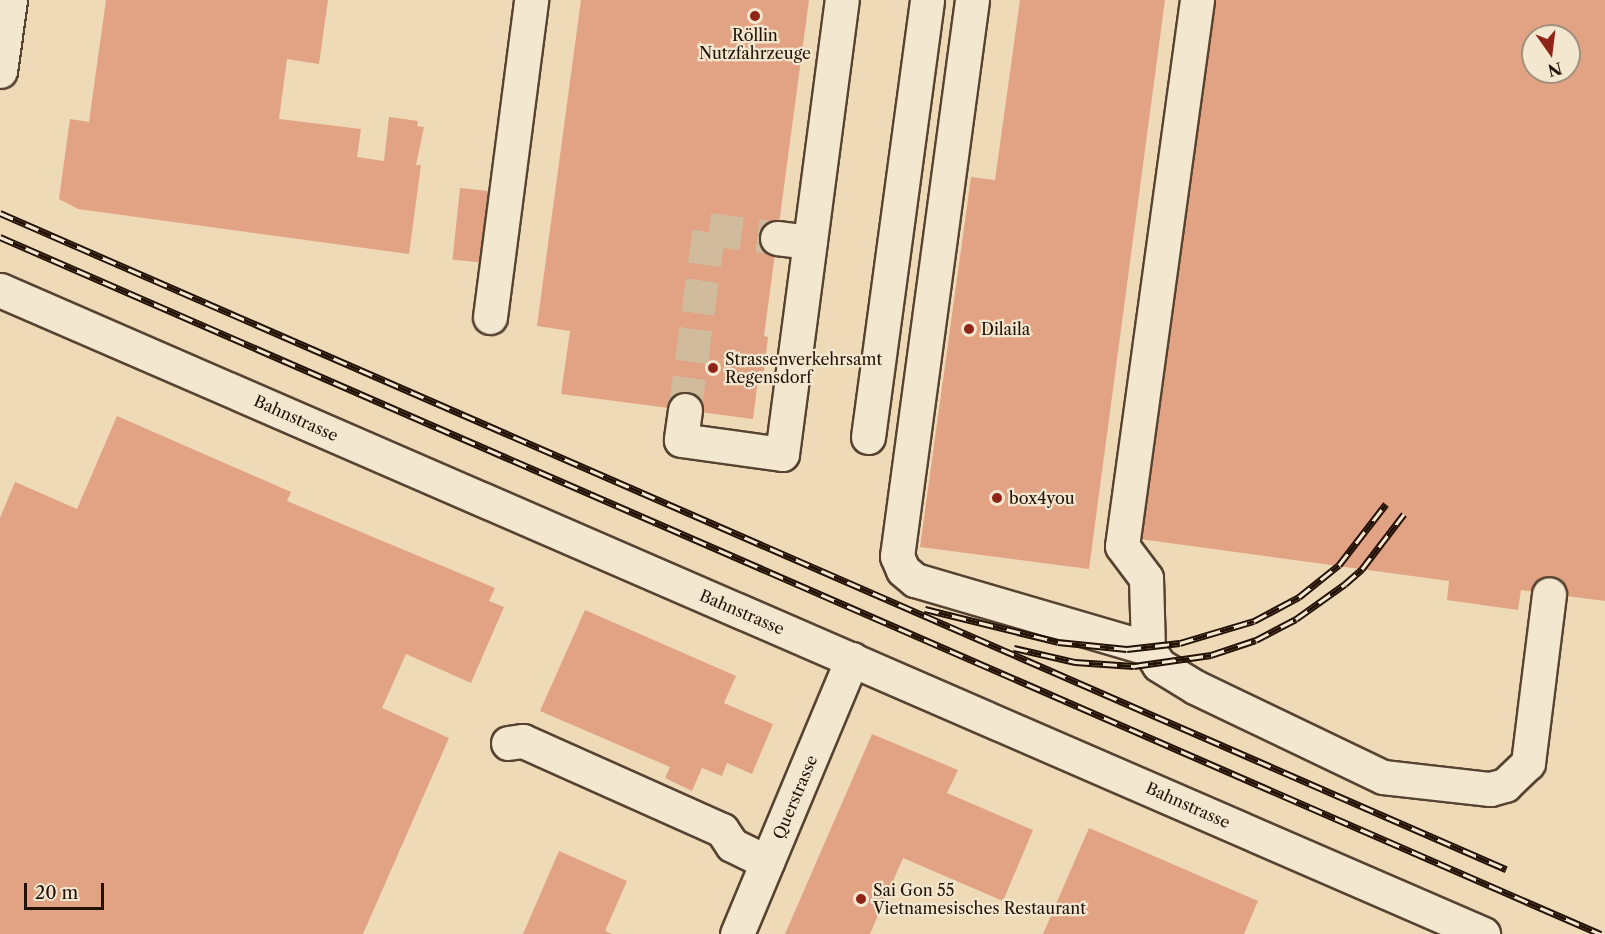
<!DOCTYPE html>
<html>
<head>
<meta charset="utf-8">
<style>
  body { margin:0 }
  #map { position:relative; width:1605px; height:934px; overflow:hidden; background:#eedab7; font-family:"Libre Caslon Text",serif }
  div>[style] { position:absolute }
  .building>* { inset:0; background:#e2a384; transform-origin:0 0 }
  .minor-tunnel>* { height:33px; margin-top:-16.5px; transform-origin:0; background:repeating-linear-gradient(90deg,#d0bc9c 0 33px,transparent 0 49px) }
  .roads { filter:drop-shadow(2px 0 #564331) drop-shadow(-2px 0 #564331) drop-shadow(0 2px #564331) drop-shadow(0 -2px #564331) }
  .minor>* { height:33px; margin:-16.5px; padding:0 16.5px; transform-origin:16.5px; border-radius:16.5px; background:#f4e7d0 }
  .rail>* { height:7px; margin-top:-3.5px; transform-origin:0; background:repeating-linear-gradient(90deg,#f4e7d0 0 14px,#231104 0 28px); box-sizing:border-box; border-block:2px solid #231104 }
  .dots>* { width:16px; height:16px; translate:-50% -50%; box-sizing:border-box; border:3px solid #f4e7d0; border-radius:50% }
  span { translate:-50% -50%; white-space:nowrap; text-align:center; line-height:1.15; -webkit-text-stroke:4.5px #f4e7d0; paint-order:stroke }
  .poi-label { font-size:16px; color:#231104 }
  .left { translate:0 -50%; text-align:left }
  .street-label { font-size:16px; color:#231104 }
  .north { position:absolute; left:1521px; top:24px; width:60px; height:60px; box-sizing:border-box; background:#f4e7d0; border:2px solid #a0917e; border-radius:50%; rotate:166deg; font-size:16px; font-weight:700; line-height:24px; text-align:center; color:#231104 }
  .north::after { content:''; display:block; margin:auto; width:21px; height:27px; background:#8f2418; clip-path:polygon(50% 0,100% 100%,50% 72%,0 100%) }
  .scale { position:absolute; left:24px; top:883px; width:80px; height:27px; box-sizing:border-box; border:3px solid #231104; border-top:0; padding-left:8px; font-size:18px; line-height:21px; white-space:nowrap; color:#231104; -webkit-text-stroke:4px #f4e7d0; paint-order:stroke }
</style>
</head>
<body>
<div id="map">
  <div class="building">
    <i style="clip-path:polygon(106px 0,328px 0,319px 64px,287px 59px,279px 119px,361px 129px,357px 157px,384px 161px,389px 117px,418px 121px,417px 126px,424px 127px,416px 165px,421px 165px,409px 254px,78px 209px,59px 199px,70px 119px,89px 122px)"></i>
    <i style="clip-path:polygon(581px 0,809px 0,764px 336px,768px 337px,764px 371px,759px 371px,753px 419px,561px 394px,570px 331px,537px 326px)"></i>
    <i style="clip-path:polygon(1020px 0,1165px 0,1089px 569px,920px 547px,971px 177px,995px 180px)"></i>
    <i style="clip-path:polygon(evenodd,1213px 0,1605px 0,1605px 601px,1521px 590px,1518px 610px,1447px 600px,1449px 581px,1140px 539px,1213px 0,1533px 36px,1569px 36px,1569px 72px,1533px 72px,1533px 36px)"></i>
    <i style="left:460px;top:188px;width:30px;height:72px;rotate:6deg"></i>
    <i style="clip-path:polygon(117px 416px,291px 492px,287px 501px,495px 588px,489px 601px,504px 607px,471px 683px,406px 654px,382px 708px,449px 738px,363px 934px,0 934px,0 518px,15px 482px,77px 509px)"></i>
    <i style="clip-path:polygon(585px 610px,736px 676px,724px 703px,773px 724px,752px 774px,727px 763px,722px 776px,702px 768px,692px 791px,665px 778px,670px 767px,540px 711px)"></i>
    <i style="clip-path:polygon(872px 734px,958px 770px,947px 793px,1033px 830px,1003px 901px,903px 858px,870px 934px,785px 934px)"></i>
    <i style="clip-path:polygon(1089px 828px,1258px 901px,1244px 934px,1043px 934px)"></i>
    <i style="clip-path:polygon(559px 851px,627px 881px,605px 931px,612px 934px,523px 934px)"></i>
  </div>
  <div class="minor-tunnel">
    <i style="left:685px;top:410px;width:183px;rotate:-82.4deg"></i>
    <i style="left:709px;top:229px;width:69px;rotate:7.5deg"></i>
  </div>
  <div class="roads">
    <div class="minor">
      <i style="left:972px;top:0;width:561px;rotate:97.68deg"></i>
      <i style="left:897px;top:556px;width:15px;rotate:67deg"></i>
      <i style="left:903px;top:570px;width:16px;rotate:40deg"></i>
      <i style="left:915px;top:580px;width:243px;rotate:16.3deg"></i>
      <i style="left:1197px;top:0;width:551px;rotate:97.82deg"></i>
      <i style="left:1122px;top:546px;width:40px;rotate:53deg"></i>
      <i style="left:1146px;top:578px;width:70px;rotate:88.4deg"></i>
      <i style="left:1148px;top:648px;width:20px;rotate:57deg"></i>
      <i style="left:1159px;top:665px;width:42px;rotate:31.4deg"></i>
      <i style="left:1195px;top:687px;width:208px;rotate:25.6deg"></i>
      <i style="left:1383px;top:777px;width:108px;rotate:6.4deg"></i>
      <i style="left:1490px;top:789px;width:16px;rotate:-15deg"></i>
      <i style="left:1505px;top:785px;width:32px;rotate:-44deg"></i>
      <i style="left:1528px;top:763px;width:170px;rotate:-82.9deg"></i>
      <i style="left:0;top:71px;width:72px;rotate:-82deg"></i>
      <i style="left:777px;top:238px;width:33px;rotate:7deg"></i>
      <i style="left:0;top:290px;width:1617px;rotate:23.47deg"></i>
      <i style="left:490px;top:317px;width:320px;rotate:-82.6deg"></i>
      <i style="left:685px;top:410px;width:30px;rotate:98deg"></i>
      <i style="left:681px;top:440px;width:102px;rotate:7.9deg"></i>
      <i style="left:782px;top:454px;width:458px;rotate:-82.5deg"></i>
      <i style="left:868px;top:437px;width:441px;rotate:-82.3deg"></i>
      <i style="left:508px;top:743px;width:15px;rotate:-8deg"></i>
      <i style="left:523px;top:741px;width:218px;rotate:24.1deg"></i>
      <i style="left:722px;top:830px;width:18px;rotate:56deg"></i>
      <i style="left:732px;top:845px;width:39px;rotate:26deg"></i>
      <i style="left:737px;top:934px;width:298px;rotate:-67.3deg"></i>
    </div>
  </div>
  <div class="rail">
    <i style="left:0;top:213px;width:1643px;rotate:23.54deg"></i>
    <i style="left:0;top:237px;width:1746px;rotate:23.53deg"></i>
    <i style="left:925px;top:609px;width:137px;rotate:13.9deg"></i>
    <i style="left:1058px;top:642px;width:69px;rotate:5.8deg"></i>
    <i style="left:1127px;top:649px;width:53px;rotate:-6.5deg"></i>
    <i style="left:1180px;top:643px;width:77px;rotate:-16.6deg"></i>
    <i style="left:1254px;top:621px;width:51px;rotate:-28.1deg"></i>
    <i style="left:1299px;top:597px;width:51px;rotate:-38.7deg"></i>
    <i style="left:1339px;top:565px;width:77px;rotate:-52.4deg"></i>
    <i style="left:1014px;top:648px;width:63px;rotate:12.9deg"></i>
    <i style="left:1075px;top:662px;width:59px;rotate:3.9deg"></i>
    <i style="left:1134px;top:666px;width:78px;rotate:-8.1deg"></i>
    <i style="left:1211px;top:655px;width:47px;rotate:-18.4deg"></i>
    <i style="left:1256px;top:640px;width:45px;rotate:-27.7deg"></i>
    <i style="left:1296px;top:619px;width:60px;rotate:-35.5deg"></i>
    <i style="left:1345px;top:584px;width:23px;rotate:-41deg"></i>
    <i style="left:1362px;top:569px;width:69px;rotate:-52.6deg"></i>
  </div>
  <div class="dots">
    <i style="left:755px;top:16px;background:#8f2418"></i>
    <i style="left:969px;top:329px;background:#8f2418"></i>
    <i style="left:713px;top:368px;background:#8f2418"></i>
    <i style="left:997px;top:498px;background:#8f2418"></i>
    <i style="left:861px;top:899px;background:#8f2418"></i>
  </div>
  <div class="poi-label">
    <span style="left:755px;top:44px">Röllin<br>Nutzfahrzeuge</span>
    <span class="left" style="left:981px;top:329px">Dilaila</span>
    <span class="left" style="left:725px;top:368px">Strassenverkehrsamt<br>Regensdorf</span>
    <span class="left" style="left:1009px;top:498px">box4you</span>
    <span class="left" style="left:873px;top:899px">Sai Gon 55<br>Vietnamesisches Restaurant</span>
  </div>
  <div class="street-label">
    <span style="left:296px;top:418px;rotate:24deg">Bahnstrasse</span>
    <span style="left:742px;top:612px;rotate:23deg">Bahnstrasse</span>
    <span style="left:795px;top:797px;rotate:-67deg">Querstrasse</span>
    <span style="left:1188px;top:805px;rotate:24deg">Bahnstrasse</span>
  </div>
  <div class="north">N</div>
  <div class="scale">20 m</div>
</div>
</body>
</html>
